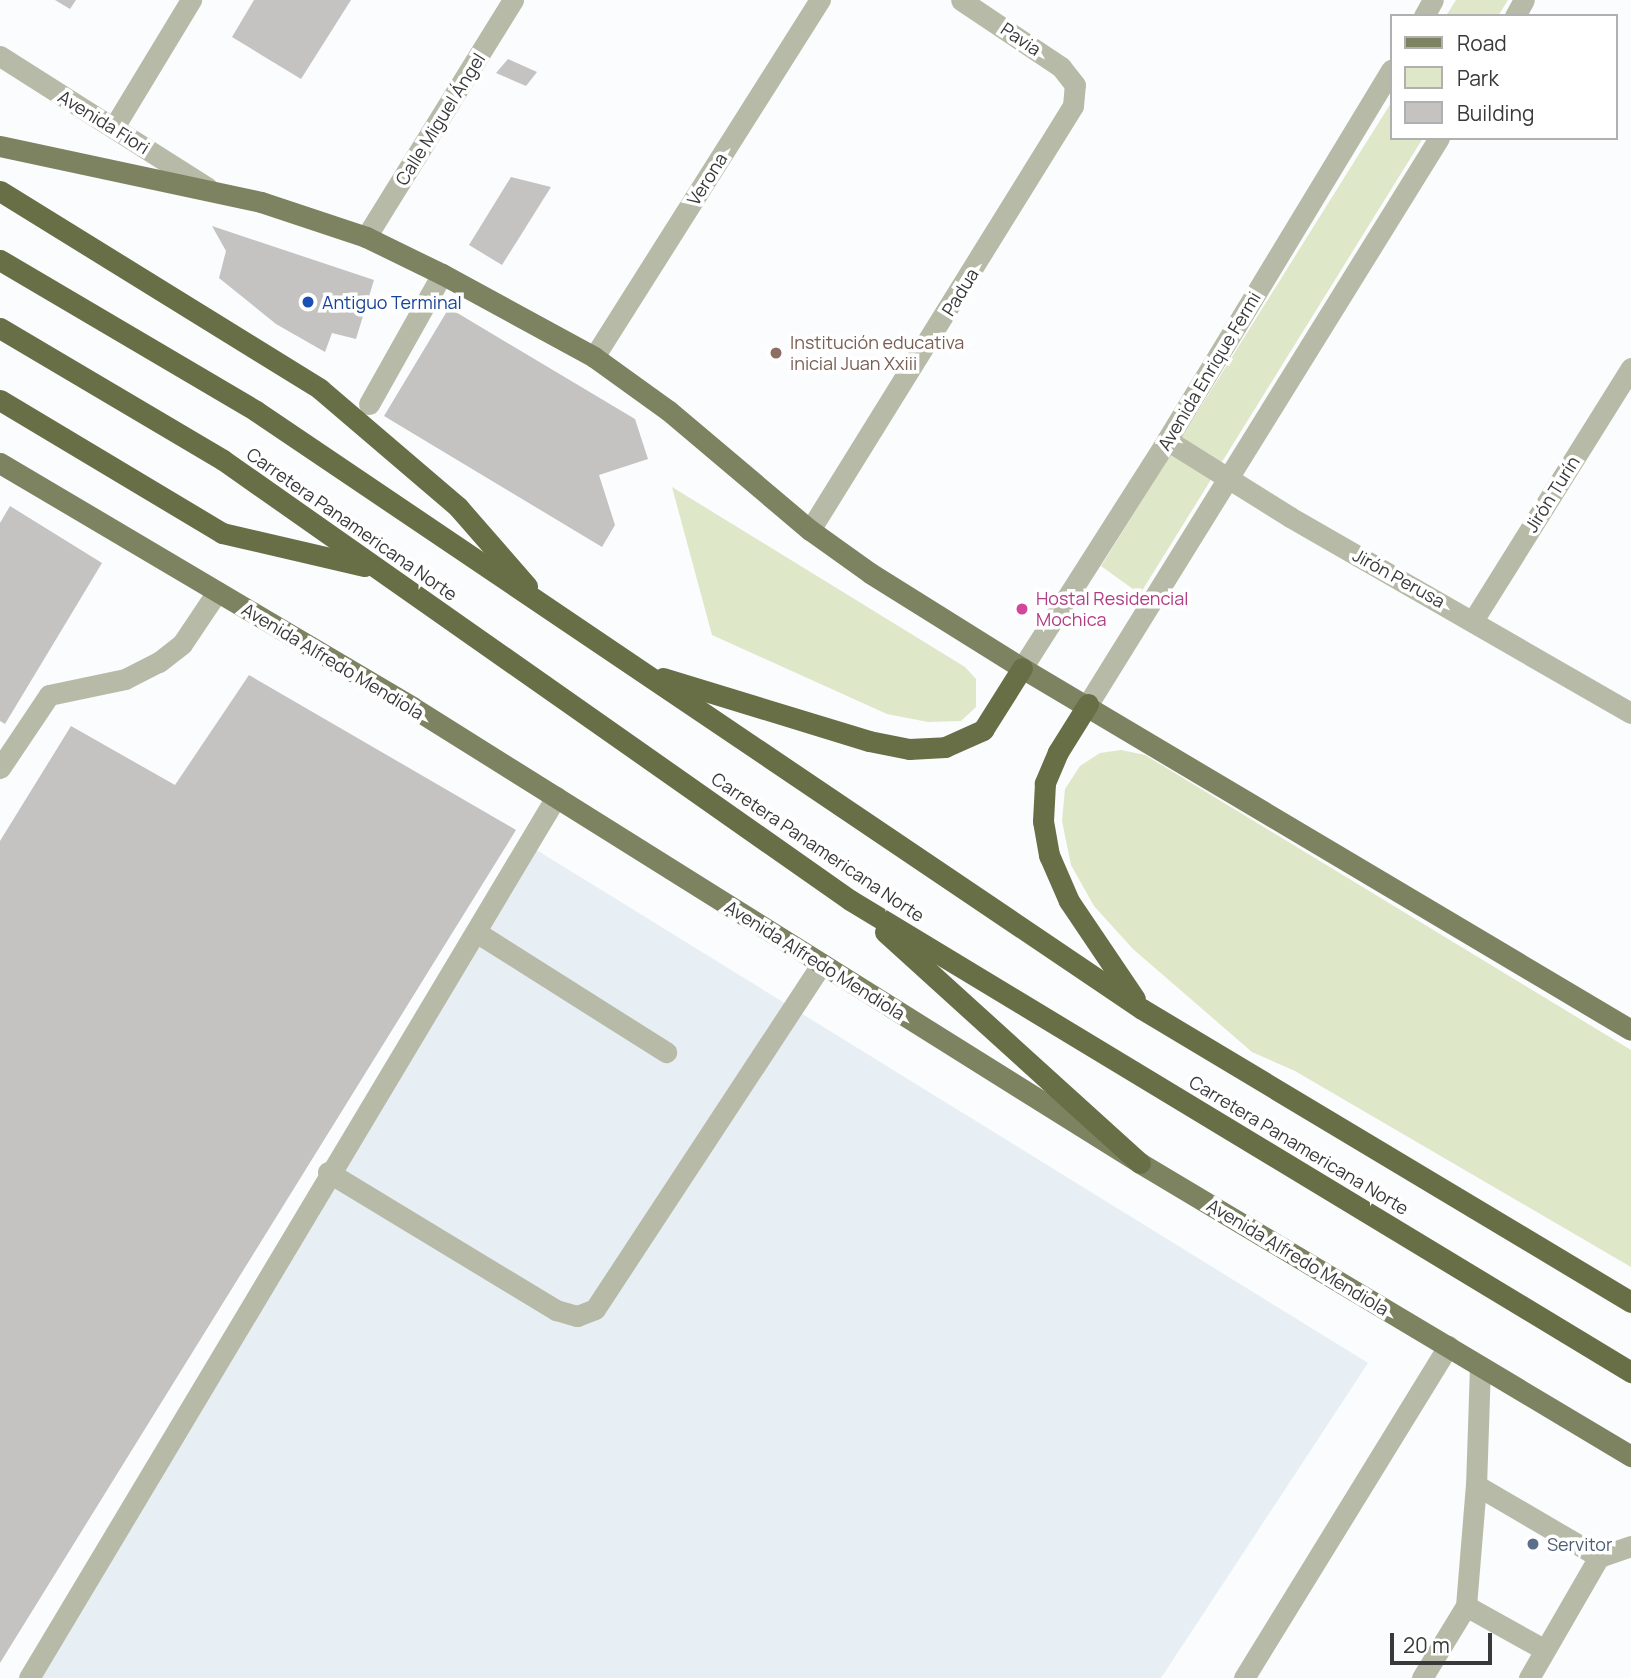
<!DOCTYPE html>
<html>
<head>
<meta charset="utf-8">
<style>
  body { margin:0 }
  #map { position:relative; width:1631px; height:1678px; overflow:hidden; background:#fafcfd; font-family:Manrope,sans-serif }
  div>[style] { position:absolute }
  .built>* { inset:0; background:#e7eef4 }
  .green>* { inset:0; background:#dee7c8 }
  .building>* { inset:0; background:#c4c3c2 }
  .minor>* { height:21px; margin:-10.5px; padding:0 10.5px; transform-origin:10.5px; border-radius:10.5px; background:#b6baa7 }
  .major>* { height:21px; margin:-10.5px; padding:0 10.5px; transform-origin:10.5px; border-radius:10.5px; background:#7d8260 }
  .highway>* { height:21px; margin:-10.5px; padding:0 10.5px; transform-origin:10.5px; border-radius:10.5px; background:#686e46 }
  .dots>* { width:19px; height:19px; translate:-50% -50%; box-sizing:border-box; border:4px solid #fff; border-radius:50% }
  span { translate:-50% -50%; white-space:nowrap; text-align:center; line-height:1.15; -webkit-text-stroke:7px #fff; paint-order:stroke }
  .street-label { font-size:18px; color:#39393a }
  .transit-label { font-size:18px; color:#164399 }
  .left { translate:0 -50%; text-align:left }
  .education-label { font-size:18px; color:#785e54 }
  .hotel-label { font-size:18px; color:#b23c85 }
  .service-label { font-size:18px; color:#4e5e75 }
  .legend { position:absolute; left:1390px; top:14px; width:228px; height:126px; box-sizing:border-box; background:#fff; border:2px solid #b0b0b0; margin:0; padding:9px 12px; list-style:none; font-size:21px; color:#39393a }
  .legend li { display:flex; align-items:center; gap:14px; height:35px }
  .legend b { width:35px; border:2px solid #b0b0b0 }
  .scale { position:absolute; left:1390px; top:1633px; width:102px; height:32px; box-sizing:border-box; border:4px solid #39393a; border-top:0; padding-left:9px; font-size:21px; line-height:24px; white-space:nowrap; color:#39393a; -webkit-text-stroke:5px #fff; paint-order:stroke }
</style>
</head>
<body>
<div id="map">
  <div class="built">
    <i style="clip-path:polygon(530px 846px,1368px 1363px,1161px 1678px,27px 1678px)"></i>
  </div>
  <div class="green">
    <i style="clip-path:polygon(1456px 0,1508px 0,1498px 16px,1446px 16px)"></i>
    <i style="clip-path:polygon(1391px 103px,1391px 138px,1423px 138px,1140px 594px,1101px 566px)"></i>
    <i style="clip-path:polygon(672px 487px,965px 667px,976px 679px,976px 707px,961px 721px,928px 722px,887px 714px,712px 635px)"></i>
    <i style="clip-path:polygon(1121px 750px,1145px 755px,1631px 1050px,1631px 1267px,1295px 1071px,1252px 1052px,1133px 949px,1094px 906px,1071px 865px,1062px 821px,1065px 789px,1080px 766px,1100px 753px)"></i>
  </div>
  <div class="building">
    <i style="clip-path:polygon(55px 0,76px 0,70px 9px)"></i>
    <i style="clip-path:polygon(254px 0,351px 0,301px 79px,232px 37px)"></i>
    <i style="clip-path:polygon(508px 59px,537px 72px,526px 86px,496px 73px)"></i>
    <i style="clip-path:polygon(511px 177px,551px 187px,502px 265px,469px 245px)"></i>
    <i style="clip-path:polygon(212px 226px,374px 280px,356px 339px,332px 333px,325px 352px,276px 324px,219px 278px,226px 251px)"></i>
    <i style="clip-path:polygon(449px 308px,635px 419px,648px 459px,599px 475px,615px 525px,602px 547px,384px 416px)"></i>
    <i style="clip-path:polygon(10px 506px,102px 563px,5px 724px,0 721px,0 523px)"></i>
    <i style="clip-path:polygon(249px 675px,516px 830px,0 1663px,0 841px,71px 726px,175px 785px)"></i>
  </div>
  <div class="minor">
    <i style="left:1424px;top:16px;width:18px;rotate:-61deg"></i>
    <i style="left:1515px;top:16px;width:18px;rotate:-61deg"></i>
    <i style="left:0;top:56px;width:246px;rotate:32.4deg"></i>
    <i style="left:114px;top:127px;width:149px;rotate:-58.8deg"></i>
    <i style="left:366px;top:237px;width:279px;rotate:-58.2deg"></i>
    <i style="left:594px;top:357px;width:423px;rotate:-57.7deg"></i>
    <i style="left:369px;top:404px;width:149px;rotate:-60.7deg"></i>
    <i style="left:1167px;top:440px;width:145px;rotate:32deg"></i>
    <i style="left:1290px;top:517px;width:393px;rotate:29.9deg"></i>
    <i style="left:810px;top:530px;width:499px;rotate:-58.2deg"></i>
    <i style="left:1073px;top:106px;width:21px;rotate:-85deg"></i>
    <i style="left:1075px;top:85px;width:23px;rotate:-128deg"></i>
    <i style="left:1061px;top:67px;width:120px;rotate:-146.2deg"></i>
    <i style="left:1474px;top:619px;width:296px;rotate:-58deg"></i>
    <i style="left:1022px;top:668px;width:270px;rotate:-57.5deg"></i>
    <i style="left:1167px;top:440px;width:433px;rotate:-58.8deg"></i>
    <i style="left:1088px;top:704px;width:666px;rotate:-58.2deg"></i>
    <i style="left:0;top:768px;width:88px;rotate:-56.1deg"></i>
    <i style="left:49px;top:695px;width:78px;rotate:-11.9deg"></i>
    <i style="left:125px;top:679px;width:38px;rotate:-27deg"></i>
    <i style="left:159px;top:662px;width:29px;rotate:-38deg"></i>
    <i style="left:182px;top:644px;width:63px;rotate:-56.1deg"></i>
    <i style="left:476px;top:932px;width:225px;rotate:32.3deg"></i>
    <i style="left:328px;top:1172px;width:267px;rotate:31.2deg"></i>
    <i style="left:556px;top:1310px;width:22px;rotate:16deg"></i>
    <i style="left:577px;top:1316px;width:19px;rotate:-21deg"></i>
    <i style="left:595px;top:1309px;width:413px;rotate:-56.7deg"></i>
    <i style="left:1480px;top:1366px;width:119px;rotate:91.9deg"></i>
    <i style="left:1476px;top:1485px;width:143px;rotate:30.3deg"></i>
    <i style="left:1599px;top:1557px;width:34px;rotate:-19deg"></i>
    <i style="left:1466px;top:1606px;width:90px;rotate:29.1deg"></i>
    <i style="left:29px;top:1678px;width:1027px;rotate:-59.11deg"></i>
    <i style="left:1244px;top:1678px;width:390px;rotate:-58.4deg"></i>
    <i style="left:1422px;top:1678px;width:84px;rotate:-58.6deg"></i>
    <i style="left:1466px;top:1606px;width:121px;rotate:-85.3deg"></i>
    <i style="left:1529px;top:1678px;width:140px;rotate:-60deg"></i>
  </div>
  <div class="major">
    <i style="left:0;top:146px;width:267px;rotate:12.1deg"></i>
    <i style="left:261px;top:202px;width:111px;rotate:18.4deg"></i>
    <i style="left:366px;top:237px;width:85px;rotate:26deg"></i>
    <i style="left:442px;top:274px;width:173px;rotate:28.6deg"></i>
    <i style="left:594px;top:357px;width:92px;rotate:35.8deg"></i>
    <i style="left:669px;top:411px;width:185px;rotate:40.2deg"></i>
    <i style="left:810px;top:530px;width:74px;rotate:35.6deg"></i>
    <i style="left:870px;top:573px;width:179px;rotate:32deg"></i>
    <i style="left:1022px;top:668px;width:708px;rotate:30.73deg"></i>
    <i style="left:0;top:463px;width:479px;rotate:30.6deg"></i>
    <i style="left:412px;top:707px;width:859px;rotate:32.06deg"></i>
    <i style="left:1140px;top:1163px;width:572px;rotate:30.83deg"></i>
  </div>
  <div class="highway">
    <i style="left:0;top:191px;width:376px;rotate:31.7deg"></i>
    <i style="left:320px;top:389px;width:182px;rotate:40.5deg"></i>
    <i style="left:458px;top:507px;width:105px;rotate:48.9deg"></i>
    <i style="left:0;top:260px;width:297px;rotate:30.5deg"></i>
    <i style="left:256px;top:411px;width:1069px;rotate:34.02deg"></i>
    <i style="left:1142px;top:1009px;width:570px;rotate:30.93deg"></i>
    <i style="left:0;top:328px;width:259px;rotate:30.6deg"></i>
    <i style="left:223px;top:460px;width:766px;rotate:35.06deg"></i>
    <i style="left:850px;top:900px;width:913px;rotate:31.15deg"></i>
    <i style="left:0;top:400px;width:259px;rotate:30.9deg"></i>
    <i style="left:222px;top:533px;width:146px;rotate:13.1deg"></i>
    <i style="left:663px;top:678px;width:215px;rotate:17deg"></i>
    <i style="left:869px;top:741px;width:41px;rotate:11.3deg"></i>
    <i style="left:909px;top:749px;width:36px;rotate:-3deg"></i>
    <i style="left:945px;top:747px;width:42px;rotate:-24.1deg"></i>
    <i style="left:983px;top:730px;width:73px;rotate:-57.8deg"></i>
    <i style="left:1088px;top:704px;width:57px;rotate:122deg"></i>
    <i style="left:1058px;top:752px;width:34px;rotate:113deg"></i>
    <i style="left:1045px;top:783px;width:38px;rotate:93deg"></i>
    <i style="left:1043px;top:821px;width:35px;rotate:80deg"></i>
    <i style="left:1049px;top:855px;width:50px;rotate:66.5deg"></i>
    <i style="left:1069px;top:901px;width:118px;rotate:56deg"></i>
    <i style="left:885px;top:932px;width:344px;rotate:42.2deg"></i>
  </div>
  <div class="dots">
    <i style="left:308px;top:302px;background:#1a4fb4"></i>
    <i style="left:776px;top:353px;background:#8d6e63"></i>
    <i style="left:1022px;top:609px;background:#d1479c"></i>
    <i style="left:1533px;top:1544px;background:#5c6f8a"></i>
  </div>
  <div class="street-label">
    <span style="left:1021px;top:39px;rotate:34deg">Pavia</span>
    <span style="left:440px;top:119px;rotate:-58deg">Calle Miguel Ángel</span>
    <span style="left:104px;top:122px;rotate:32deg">Avenida Fiori</span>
    <span style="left:707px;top:179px;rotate:-58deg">Verona</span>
    <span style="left:960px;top:292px;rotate:-58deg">Padua</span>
    <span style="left:1209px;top:371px;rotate:-59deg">Avenida Enrique Fermi</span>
    <span style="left:1552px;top:494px;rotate:-58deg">Jirón Turín</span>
    <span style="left:352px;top:524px;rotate:35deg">Carretera Panamericana Norte</span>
    <span style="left:1399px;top:578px;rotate:29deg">Jirón Perusa</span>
    <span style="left:333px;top:661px;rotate:31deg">Avenida Alfredo Mendiola</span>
    <span style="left:818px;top:847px;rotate:34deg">Carretera Panamericana Norte</span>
    <span style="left:815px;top:960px;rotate:32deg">Avenida Alfredo Mendiola</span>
    <span style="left:1299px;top:1145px;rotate:31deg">Carretera Panamericana Norte</span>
    <span style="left:1298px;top:1257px;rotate:31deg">Avenida Alfredo Mendiola</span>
  </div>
  <div class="transit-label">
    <span class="left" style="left:322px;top:302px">Antiguo Terminal</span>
  </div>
  <div class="education-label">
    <span class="left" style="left:790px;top:353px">Institución educativa<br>inicial Juan Xxiii</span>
  </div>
  <div class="hotel-label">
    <span class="left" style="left:1036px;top:609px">Hostal Residencial<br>Mochica</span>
  </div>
  <div class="service-label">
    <span class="left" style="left:1547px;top:1544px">Servitor</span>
  </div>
  <ul class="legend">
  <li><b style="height:9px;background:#7d8260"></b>Road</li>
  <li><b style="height:19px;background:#dee7c8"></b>Park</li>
  <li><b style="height:19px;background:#c4c3c2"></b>Building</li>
  </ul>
  <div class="scale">20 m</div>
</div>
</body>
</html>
